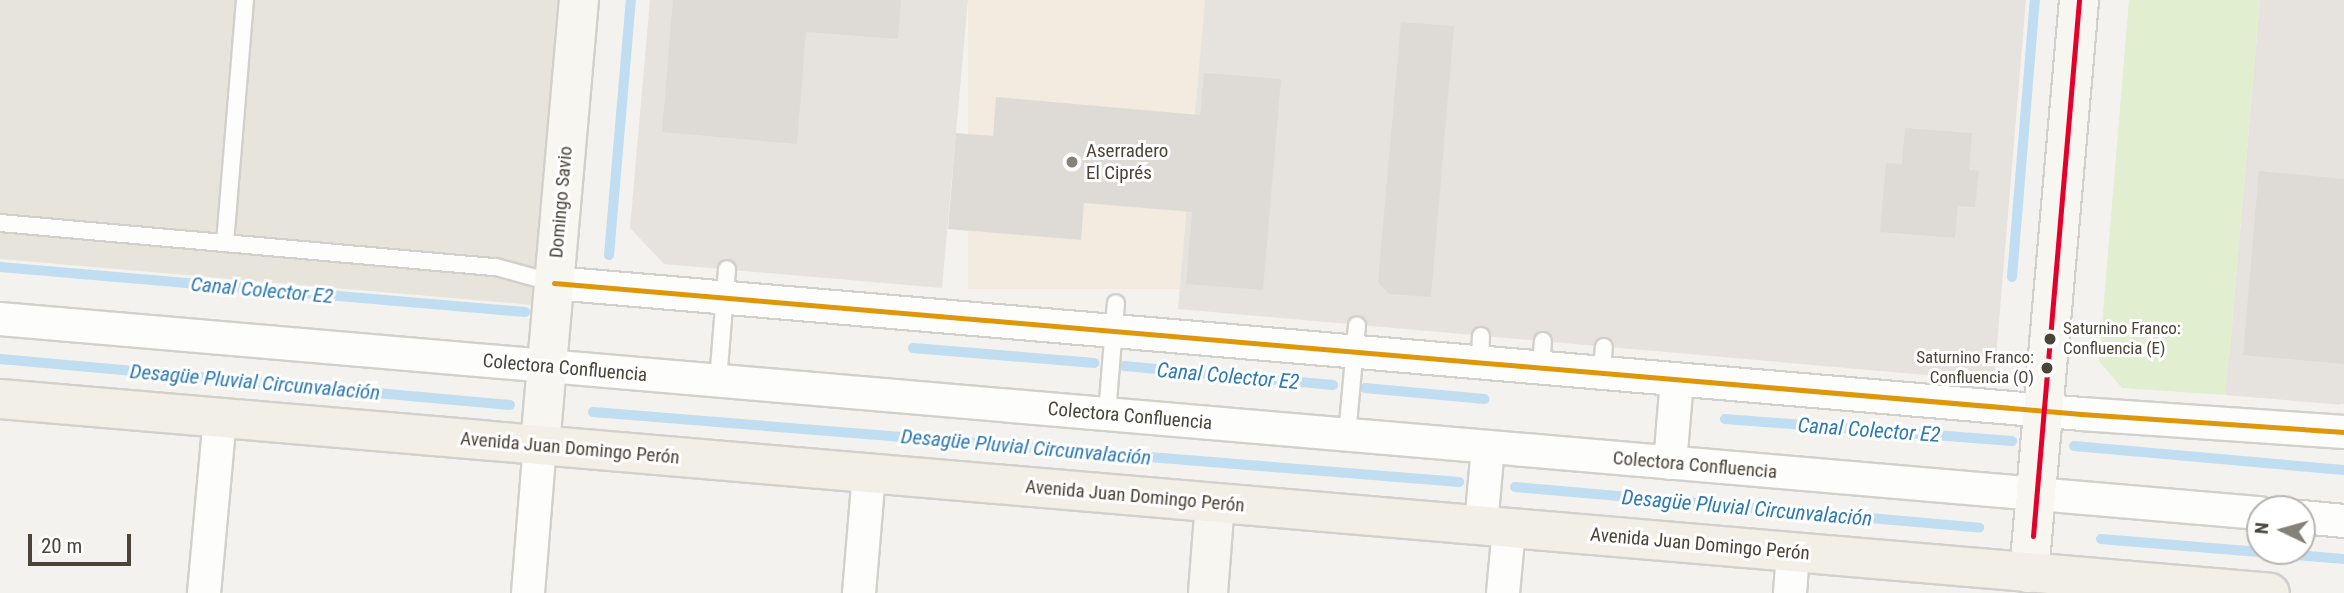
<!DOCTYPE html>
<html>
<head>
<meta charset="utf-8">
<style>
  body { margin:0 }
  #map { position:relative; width:2344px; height:593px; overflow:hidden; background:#f4f2ee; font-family:"Roboto Condensed",sans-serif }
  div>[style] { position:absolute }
  .residential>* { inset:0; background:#e7e4dc }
  .commercial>* { inset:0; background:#f3ebdf; transform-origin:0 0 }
  .industrial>* { inset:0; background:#e6e2de }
  .green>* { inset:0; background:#e1eecf }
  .parking>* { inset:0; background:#e6e3df; transform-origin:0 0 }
  .stream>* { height:10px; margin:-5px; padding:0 5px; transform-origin:5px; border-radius:5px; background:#c0ddf1 }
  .building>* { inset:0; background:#dedbd6 }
  .roads { filter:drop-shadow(2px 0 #d2d0cb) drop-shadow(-2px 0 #d2d0cb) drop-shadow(0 2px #d2d0cb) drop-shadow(0 -2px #d2d0cb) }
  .lane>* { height:16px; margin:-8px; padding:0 8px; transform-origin:8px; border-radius:8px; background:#fdfdfc }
  .street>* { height:32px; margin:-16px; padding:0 16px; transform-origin:16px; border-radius:16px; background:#fdfdfc }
  .secondary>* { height:38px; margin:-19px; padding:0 19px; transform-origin:19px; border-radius:19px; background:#f7f6f1 }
  .primary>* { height:38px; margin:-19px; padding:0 19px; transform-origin:19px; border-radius:19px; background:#f2efe6 }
  .bus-1>* { height:5px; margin:-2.5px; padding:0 2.5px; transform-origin:2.5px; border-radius:2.5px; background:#dd9709 }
  .bus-2>* { height:5px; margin:-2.5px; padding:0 2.5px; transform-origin:2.5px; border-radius:2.5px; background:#e4002b }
  .dots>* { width:19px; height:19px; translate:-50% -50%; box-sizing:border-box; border:4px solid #fff; border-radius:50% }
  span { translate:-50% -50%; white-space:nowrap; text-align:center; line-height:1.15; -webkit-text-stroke:6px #fff; paint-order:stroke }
  .bus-label { font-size:17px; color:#4b4439 }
  .left { translate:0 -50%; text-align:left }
  .right { translate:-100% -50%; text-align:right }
  .poi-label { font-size:19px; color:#4b4439 }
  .street-label { font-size:19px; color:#4b4439 }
  .water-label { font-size:21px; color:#2e7ab2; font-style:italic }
  .north { position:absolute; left:2246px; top:495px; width:70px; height:70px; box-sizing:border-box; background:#fff; border:2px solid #b7b4b0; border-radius:50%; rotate:275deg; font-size:19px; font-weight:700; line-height:28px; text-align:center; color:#4b4439 }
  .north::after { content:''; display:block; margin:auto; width:24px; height:32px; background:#868178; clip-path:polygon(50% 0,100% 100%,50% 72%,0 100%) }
  .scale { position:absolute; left:28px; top:534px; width:103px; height:32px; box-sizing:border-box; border:4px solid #4b4439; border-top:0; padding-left:9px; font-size:21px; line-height:24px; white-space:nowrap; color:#4b4439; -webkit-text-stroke:5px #fff; paint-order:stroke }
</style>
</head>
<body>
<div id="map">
  <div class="residential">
    <i style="clip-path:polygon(0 0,561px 0,533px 305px,0 259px)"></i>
  </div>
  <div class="commercial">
    <i style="left:968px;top:0;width:237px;height:289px"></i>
  </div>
  <div class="industrial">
    <i style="clip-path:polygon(650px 0,968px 0,942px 288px,664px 264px,630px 228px)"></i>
    <i style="clip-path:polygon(1205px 0,2026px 0,1994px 381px,1178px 309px)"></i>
    <i style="clip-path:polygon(2260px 0,2344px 0,2344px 404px,2226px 395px)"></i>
  </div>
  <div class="green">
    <i style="clip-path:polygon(2129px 0,2260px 0,2226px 395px,2122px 388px,2099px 361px)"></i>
  </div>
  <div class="parking">
    <i style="left:2229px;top:354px;width:115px;height:41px;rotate:5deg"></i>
  </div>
  <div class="stream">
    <i style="left:609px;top:255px;width:256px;rotate:-85.1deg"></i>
    <i style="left:0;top:267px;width:527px;rotate:4.9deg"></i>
    <i style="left:2012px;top:277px;width:278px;rotate:-85.3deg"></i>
    <i style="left:913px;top:348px;width:182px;rotate:4.7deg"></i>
    <i style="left:0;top:359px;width:512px;rotate:5.15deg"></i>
    <i style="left:1124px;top:366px;width:210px;rotate:5.2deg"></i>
    <i style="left:1365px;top:388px;width:120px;rotate:5.3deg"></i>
    <i style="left:593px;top:412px;width:869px;rotate:4.62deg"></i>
    <i style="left:1725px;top:419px;width:288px;rotate:4.4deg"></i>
    <i style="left:2074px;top:446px;width:271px;rotate:5.1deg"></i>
    <i style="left:1515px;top:487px;width:466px;rotate:5deg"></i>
    <i style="left:2101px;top:539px;width:244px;rotate:4.7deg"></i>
  </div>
  <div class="building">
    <i style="clip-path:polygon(673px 0,901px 0,898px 39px,806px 32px,797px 144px,662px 132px)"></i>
    <i style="clip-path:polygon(1401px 22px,1454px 26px,1431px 297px,1389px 294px,1378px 282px)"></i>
    <i style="clip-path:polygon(1204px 73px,1281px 79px,1263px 290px,1186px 284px,1192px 212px,1084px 203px,1081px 240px,948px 229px,956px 133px,993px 136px,996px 97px,1200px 115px)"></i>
    <i style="clip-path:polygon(1905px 128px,1972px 133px,1969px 170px,1979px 171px,1975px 207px,1958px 206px,1955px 238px,1880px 232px,1886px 163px,1902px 164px)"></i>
    <i style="clip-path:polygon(2259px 171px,2344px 179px,2344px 364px,2243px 355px)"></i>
  </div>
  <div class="roads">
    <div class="lane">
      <i style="left:0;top:223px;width:498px;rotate:5.1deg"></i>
      <i style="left:496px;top:267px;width:60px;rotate:15.4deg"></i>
      <i style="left:225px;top:243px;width:244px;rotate:-85.3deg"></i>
      <i style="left:1480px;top:363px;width:27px;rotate:-88deg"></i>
      <i style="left:1541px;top:368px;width:27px;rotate:-86deg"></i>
      <i style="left:1602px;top:373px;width:26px;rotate:-86deg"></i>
      <i style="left:718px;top:381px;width:112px;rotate:-85.4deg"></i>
      <i style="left:1107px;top:414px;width:111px;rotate:-85.4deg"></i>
      <i style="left:1347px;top:435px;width:110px;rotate:-84.8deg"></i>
    </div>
    <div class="street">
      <i style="left:554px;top:283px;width:1533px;rotate:4.9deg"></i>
      <i style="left:2081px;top:414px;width:264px;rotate:3.9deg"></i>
      <i style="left:0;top:319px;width:2268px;rotate:4.91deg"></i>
      <i style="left:1670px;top:463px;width:84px;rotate:-85.2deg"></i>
      <i style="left:2302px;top:517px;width:42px;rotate:5.4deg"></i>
      <i style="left:1481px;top:525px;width:78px;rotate:-84.9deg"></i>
      <i style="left:204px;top:593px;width:176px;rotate:-84.8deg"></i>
      <i style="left:528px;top:593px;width:148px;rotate:-85.4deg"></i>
      <i style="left:859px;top:593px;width:120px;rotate:-85.2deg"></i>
      <i style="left:1503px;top:593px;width:65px;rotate:-84.7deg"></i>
      <i style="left:1790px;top:593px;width:41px;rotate:-85.8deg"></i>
    </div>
    <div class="secondary">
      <i style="left:540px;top:445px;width:447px;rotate:-85deg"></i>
      <i style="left:2029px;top:573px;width:575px;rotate:-85.01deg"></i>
      <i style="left:1208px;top:593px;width:90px;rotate:-85.6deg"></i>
    </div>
    <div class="primary">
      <i style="left:0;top:399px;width:2278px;rotate:4.88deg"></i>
    </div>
  </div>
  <div class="bus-1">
    <i style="left:554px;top:283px;width:1533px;rotate:4.9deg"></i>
    <i style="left:2081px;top:414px;width:264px;rotate:3.9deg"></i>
  </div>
  <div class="bus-2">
    <i style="left:2033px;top:536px;width:538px;rotate:-85.09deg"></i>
  </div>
  <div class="dots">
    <i style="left:1072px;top:162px;background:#868178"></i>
    <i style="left:2050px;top:339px;background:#4b4439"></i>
    <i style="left:2047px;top:368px;background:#4b4439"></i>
  </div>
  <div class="bus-label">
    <span class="left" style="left:2063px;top:339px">Saturnino Franco:<br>Confluencia (E)</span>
    <span class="right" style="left:2034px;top:368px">Saturnino Franco:<br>Confluencia (O)</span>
  </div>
  <div class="poi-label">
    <span class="left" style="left:1086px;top:162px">Aserradero<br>El Ciprés</span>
  </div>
  <div class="street-label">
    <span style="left:561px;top:202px;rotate:-85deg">Domingo Savio</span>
    <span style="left:565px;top:368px;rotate:5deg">Colectora Confluencia</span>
    <span style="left:1130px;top:416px;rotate:5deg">Colectora Confluencia</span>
    <span style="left:570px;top:448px;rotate:5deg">Avenida Juan Domingo Perón</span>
    <span style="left:1695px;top:465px;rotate:5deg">Colectora Confluencia</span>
    <span style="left:1135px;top:496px;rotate:5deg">Avenida Juan Domingo Perón</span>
    <span style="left:1700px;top:544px;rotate:5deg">Avenida Juan Domingo Perón</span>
  </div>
  <div class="water-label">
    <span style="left:262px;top:290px;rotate:5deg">Canal Colector E2</span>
    <span style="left:1228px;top:376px;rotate:5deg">Canal Colector E2</span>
    <span style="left:255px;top:382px;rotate:5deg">Desagüe Pluvial Circunvalación</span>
    <span style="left:1869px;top:430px;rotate:4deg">Canal Colector E2</span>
    <span style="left:1026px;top:447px;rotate:5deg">Desagüe Pluvial Circunvalación</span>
    <span style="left:1747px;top:508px;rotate:5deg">Desagüe Pluvial Circunvalación</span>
  </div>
  <div class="north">N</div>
  <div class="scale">20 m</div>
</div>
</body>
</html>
